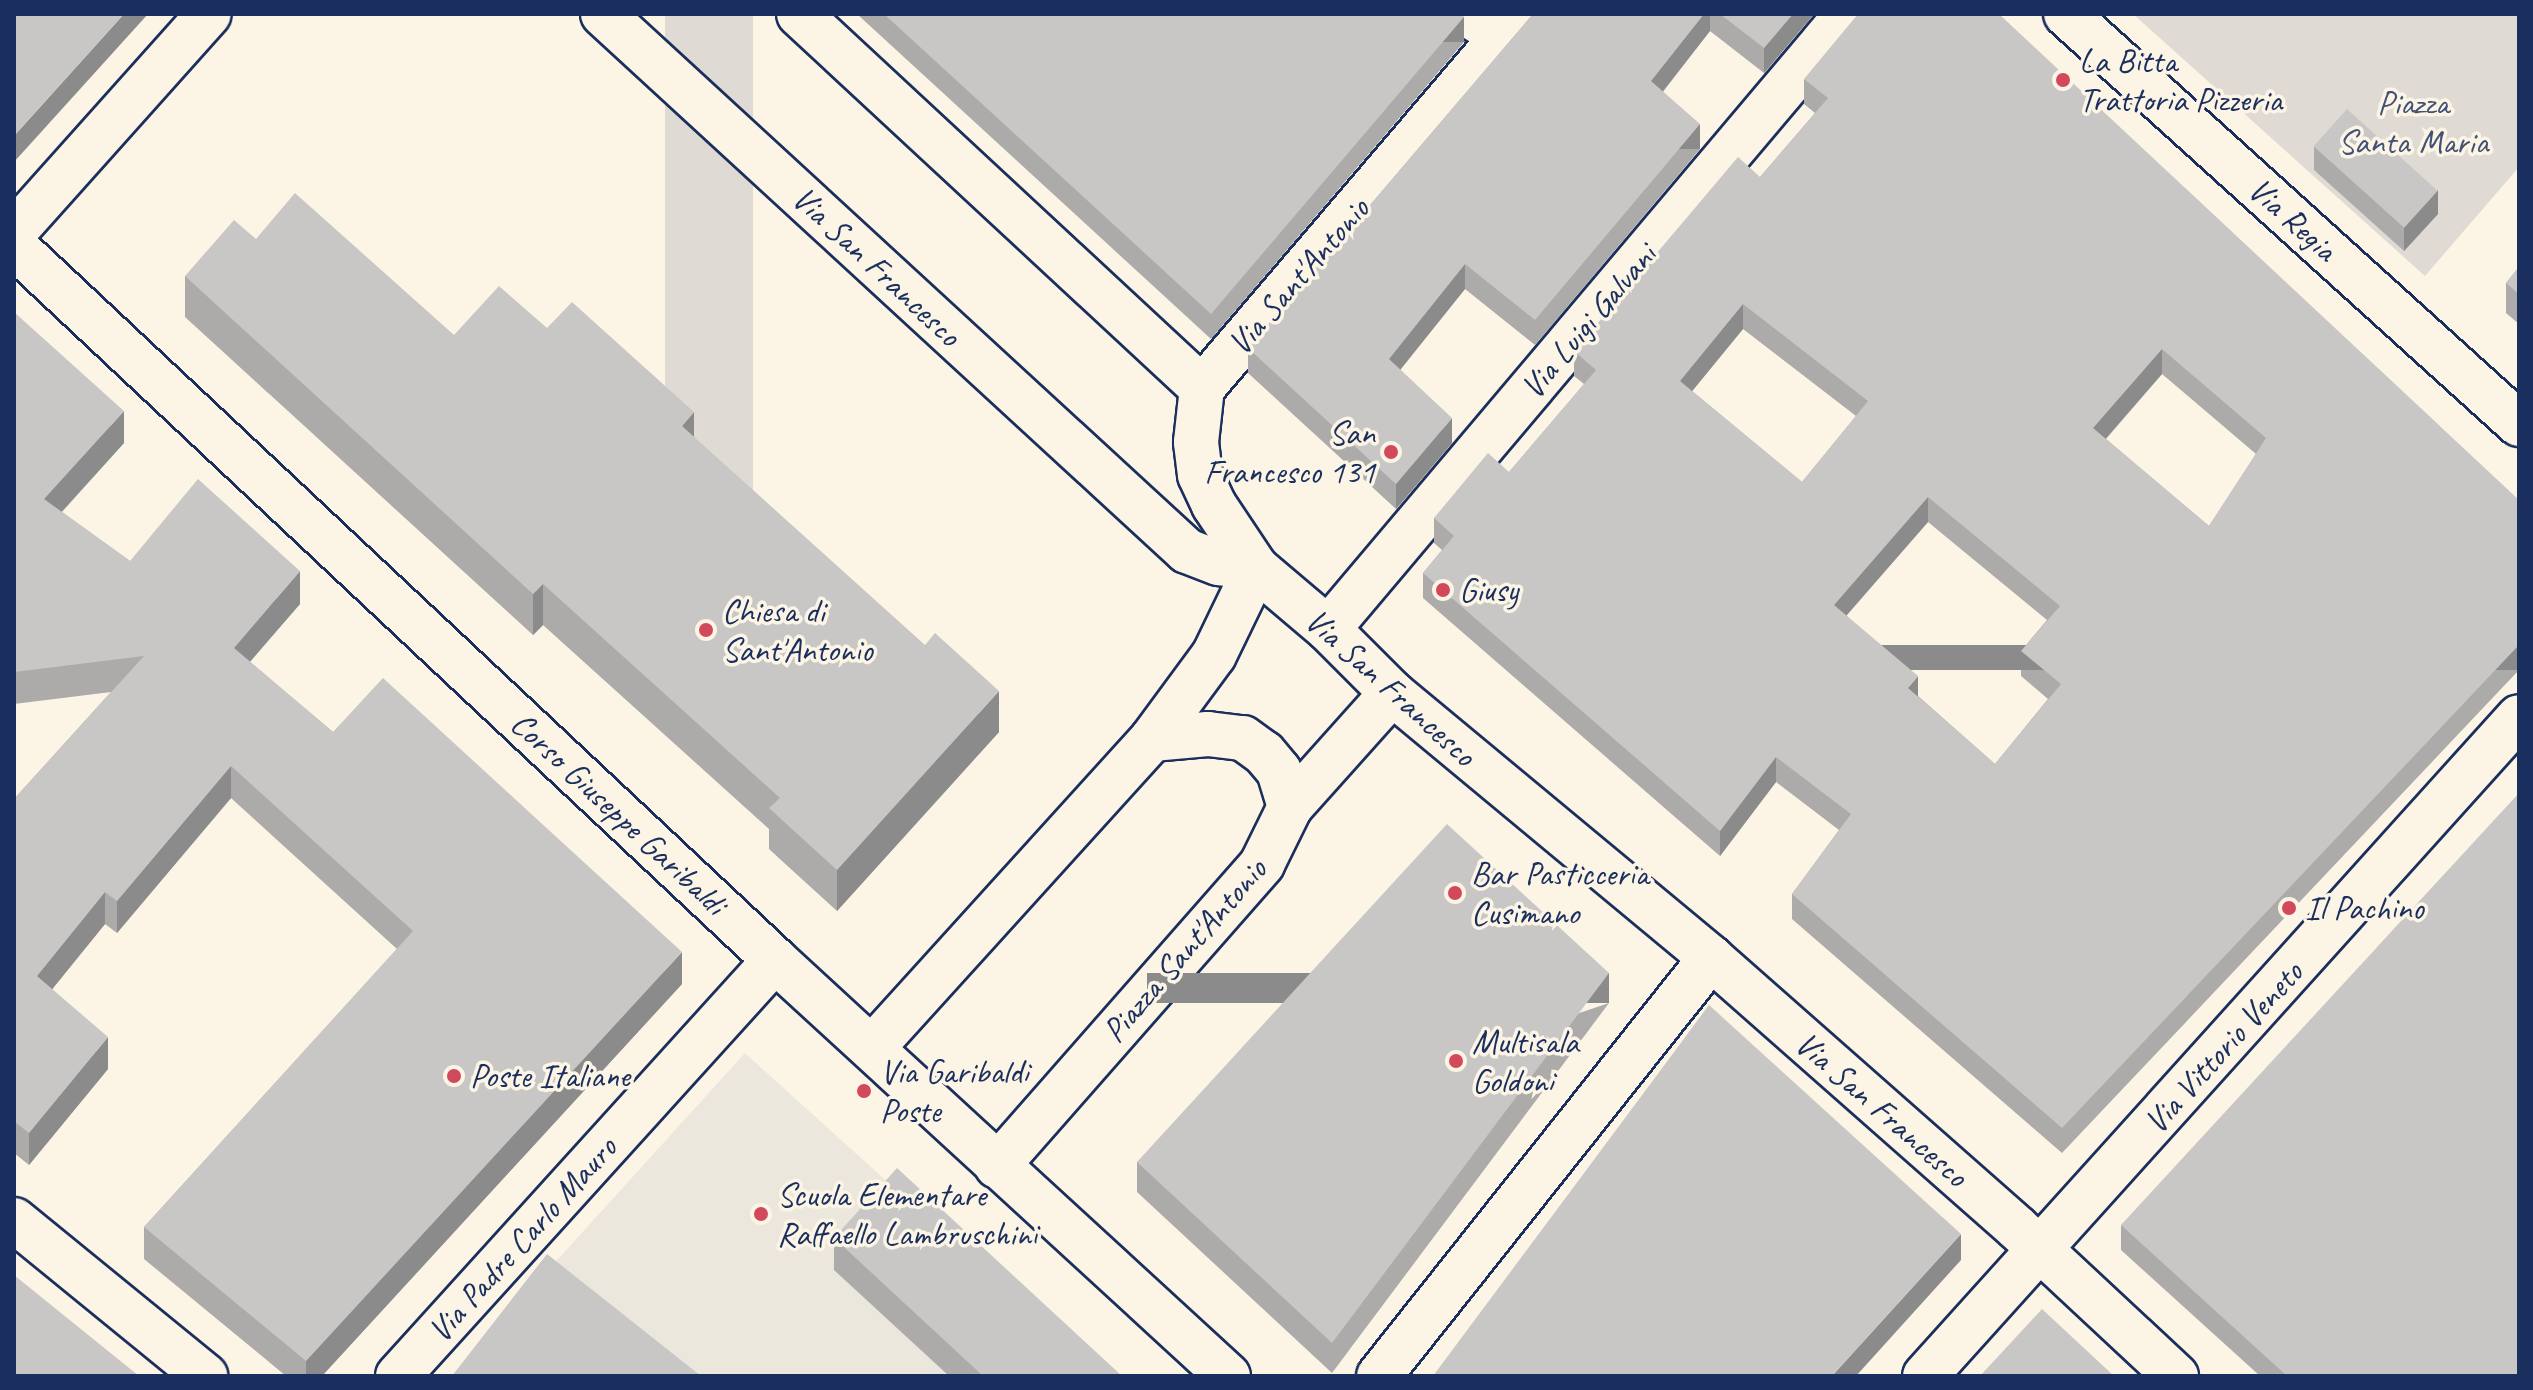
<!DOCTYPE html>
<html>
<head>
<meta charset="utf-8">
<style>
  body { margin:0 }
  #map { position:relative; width:2533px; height:1390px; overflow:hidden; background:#fcf5e5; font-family:Caveat,sans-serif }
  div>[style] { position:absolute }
  .built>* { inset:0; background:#ece7dc }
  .green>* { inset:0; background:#dfdbd4; transform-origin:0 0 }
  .roads { filter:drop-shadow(2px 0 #1b2f5e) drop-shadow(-2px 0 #1b2f5e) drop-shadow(0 2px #1b2f5e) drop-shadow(0 -2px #1b2f5e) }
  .minor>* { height:44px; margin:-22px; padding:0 22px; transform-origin:22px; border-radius:22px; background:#fcf5e5 }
  .wall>* { inset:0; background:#acabaa }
  .shaded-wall>* { inset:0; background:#8c8b8b; transform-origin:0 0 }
  .building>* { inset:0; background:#c8c7c6; transform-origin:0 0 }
  .dots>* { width:22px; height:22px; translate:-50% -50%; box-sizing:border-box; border:4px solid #fcf5e5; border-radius:50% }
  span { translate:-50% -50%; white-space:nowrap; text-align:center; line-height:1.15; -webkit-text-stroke:7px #fcf5e5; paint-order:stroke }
  .poi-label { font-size:34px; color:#1b2f5e }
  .left { translate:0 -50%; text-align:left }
  .right { translate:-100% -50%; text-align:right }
  .park-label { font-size:34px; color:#425176 }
  .street-label { font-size:34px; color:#1b2f5e }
  .frame { position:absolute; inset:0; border:16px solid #1b2f5e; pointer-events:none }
</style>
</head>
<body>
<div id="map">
  <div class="built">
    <i style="clip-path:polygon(745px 1053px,1102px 1376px,452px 1376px)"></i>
  </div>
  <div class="green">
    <i style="left:665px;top:14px;width:88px;height:625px"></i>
    <i style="clip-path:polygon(2133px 14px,2519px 14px,2519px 167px,2425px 276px)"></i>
  </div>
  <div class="roads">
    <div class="minor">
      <i style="left:603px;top:14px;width:793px;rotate:42.6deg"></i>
      <i style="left:1187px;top:551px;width:34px;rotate:21deg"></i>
      <i style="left:1219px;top:563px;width:37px;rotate:8deg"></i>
      <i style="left:1256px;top:568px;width:94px;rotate:40.3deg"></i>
      <i style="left:1328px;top:629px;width:91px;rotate:45deg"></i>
      <i style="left:1392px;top:693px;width:415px;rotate:39.7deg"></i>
      <i style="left:1711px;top:958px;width:407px;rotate:41.4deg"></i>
      <i style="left:2016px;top:1227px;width:219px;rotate:43deg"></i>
      <i style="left:799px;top:14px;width:550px;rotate:42.86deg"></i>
      <i style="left:1467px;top:14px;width:42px;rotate:31.4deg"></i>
      <i style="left:2066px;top:14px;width:611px;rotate:42.15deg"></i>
      <i style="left:14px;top:232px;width:292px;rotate:-48.2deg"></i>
      <i style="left:14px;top:246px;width:1044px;rotate:43.17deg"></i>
      <i style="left:775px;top:960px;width:615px;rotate:42.56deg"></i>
      <i style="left:1328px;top:629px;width:805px;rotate:-49.84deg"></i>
      <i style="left:1152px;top:739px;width:56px;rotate:-5.1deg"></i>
      <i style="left:1208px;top:734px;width:35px;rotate:7deg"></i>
      <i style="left:1243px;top:738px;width:26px;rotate:36deg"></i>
      <i style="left:1264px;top:753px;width:23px;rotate:50deg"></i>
      <i style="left:1279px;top:771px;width:38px;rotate:73deg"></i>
      <i style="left:872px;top:1048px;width:417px;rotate:-47.8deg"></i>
      <i style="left:1152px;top:739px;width:104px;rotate:-53.6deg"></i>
      <i style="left:1214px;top:655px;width:97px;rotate:-64.2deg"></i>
      <i style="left:1256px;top:568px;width:76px;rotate:-123.7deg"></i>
      <i style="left:1214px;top:505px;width:33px;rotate:-115deg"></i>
      <i style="left:1200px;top:475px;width:33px;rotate:-97deg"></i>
      <i style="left:1196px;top:442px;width:54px;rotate:-83.7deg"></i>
      <i style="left:1202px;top:388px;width:492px;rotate:-49.5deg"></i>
      <i style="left:997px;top:1166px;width:402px;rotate:-48.7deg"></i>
      <i style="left:1262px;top:864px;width:64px;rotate:-63.8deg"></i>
      <i style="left:1290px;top:807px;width:153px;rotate:-48.2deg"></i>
      <i style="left:14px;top:1220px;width:247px;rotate:39.2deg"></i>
      <i style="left:398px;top:1376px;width:561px;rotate:-47.82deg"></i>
      <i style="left:1379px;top:1376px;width:534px;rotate:-51.54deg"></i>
      <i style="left:1925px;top:1376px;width:887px;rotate:-47.97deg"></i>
    </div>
  </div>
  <div class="wall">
    <i style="clip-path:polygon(857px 14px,1461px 14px,1464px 42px,1211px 339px)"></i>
    <i style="clip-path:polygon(1533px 14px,1814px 14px,1764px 73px,1710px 31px,1663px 92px,1700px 149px,1535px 345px,1465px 289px,1400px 369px,1452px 443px,1396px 509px,1248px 373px,1248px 348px)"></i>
    <i style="clip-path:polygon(evenodd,1804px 79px,2519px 500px,2519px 670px,2062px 1153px,1792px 919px,1792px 894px,1839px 830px,1776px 782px,1720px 856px,1423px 598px,1423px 573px,1442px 550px,1434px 543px,1434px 518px,1509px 472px,1584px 384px,1574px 376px,1574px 351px,1760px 177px,1815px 113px,1804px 104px,1804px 79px,1743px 329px,1856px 416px,1802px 482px,1692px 391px,1743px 329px,1804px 79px,2162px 374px,2256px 454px,2209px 526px,2106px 439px,2162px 374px,1804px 79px,1928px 522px,2047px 620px,2021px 651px,2021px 676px,2048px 699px,1995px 764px,1918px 696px,1846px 615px,1928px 522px)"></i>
    <i style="clip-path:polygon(2314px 146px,2438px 214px,2404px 251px,2314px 170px)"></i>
    <i style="clip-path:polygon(256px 239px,454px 335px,547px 328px,999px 732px,837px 911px,769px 849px,769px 829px,543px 625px,533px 635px,185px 317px,185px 276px)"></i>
    <i style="clip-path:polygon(2519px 267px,2519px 324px,2506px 313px,2506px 283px)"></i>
    <i style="clip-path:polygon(14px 312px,124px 443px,62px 512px,130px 561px,300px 604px,250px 662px,333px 732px,682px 984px,322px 1376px,286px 1376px,144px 1259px,144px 1227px,397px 949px,231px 798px,117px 933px,105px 924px,52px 989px,108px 1069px,29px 1165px,14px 1153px,14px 799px,111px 692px,14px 704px)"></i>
    <i style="clip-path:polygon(1609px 1003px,1332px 1373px,1137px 1192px,1137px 1162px)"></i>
    <i style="clip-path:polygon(2121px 1225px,2519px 1376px,2260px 1376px,2121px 1250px)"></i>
    <i style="clip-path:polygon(834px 1238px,1122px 1376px,949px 1376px,834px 1270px)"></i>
  </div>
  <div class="shaded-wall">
    <i style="clip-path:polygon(124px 14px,148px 14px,14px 162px,14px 136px)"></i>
    <i style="clip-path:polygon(1704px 14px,1710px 14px,1710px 31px,1651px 106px,1651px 81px)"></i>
    <i style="clip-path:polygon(1793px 14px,1814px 14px,1764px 73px,1764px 48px)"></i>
    <i style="left:1464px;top:17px;width:25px;height:390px;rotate:90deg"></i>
    <i style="left:1700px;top:124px;width:25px;height:256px;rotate:90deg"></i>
    <i style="clip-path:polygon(2438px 190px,2438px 214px,2404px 251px,2404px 227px)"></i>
    <i style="clip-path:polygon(1465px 264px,1465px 289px,1389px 384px,1389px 359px)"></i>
    <i style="clip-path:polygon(1743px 304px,1743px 329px,1680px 406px,1680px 381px)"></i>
    <i style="clip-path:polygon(2162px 349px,2162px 374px,2093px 453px,2093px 428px)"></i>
    <i style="clip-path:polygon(124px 411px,124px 443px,44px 531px,44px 499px)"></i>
    <i style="clip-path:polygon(694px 412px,694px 453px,682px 426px)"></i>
    <i style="clip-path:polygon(1452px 418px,1452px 443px,1396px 509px,1396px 484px)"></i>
    <i style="clip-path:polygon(1928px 497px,1928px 522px,1834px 630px,1834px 605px)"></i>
    <i style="clip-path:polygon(300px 571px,300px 604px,234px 680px,234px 648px)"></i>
    <i style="clip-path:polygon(543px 584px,543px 625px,533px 635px,533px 594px)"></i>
    <i style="left:2519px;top:645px;width:25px;height:665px;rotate:90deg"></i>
    <i style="clip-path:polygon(1918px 676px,1918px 701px,1908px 688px)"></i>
    <i style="clip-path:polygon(999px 691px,999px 732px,837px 911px,837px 870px)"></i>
    <i style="clip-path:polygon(1776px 757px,1776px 782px,1720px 856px,1720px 831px)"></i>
    <i style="clip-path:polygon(231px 766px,231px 798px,117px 933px,117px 901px)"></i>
    <i style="clip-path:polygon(105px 892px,105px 924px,37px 1008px,37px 976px)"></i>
    <i style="clip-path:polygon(682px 952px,682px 984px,322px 1376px,306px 1376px,306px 1361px)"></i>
    <i style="left:1609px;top:973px;width:30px;height:462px;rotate:90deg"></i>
    <i style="clip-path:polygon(108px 1037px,108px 1069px,29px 1165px,29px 1133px)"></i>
    <i style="clip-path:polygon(1961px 1234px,1961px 1260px,1856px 1376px,1832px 1376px)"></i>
  </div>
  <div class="building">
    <i style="clip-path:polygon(14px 14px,124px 14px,14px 136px)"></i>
    <i style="clip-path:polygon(884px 14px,1461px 14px,1464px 17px,1211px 314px)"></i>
    <i style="clip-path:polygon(1533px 14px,1704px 14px,1651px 81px,1700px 124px,1535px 320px,1465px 264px,1389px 359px,1452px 418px,1396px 484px,1248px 348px)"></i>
    <i style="clip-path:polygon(1720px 14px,1793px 14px,1764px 48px)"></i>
    <i style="clip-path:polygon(evenodd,1858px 14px,1999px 14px,2519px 500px,2519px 645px,2062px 1128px,1792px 894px,1851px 814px,1776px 757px,1720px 831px,1423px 573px,1454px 536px,1434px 518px,1488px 453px,1509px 472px,1596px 370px,1574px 351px,1738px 157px,1760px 177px,1828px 98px,1804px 79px,1858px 14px,1743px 304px,1868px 401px,1802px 482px,1680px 381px,1743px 304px,1858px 14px,2162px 349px,2266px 438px,2209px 526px,2093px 428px,2162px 349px,1858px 14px,1928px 497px,2060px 606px,2021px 651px,2061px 684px,1995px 764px,1908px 688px,1918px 676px,1834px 605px,1928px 497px)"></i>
    <i style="left:2347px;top:109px;width:122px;height:50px;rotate:42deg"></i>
    <i style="clip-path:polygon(295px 193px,454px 335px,499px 286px,547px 328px,572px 302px,694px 412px,682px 426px,925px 645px,935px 633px,999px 691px,837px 870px,769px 808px,780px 798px,543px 584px,533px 594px,185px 276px,234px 220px,256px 239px)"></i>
    <i style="clip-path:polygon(2519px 267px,2519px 294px,2506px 283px)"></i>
    <i style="clip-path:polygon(14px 312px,124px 411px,44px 499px,130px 561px,198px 479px,300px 571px,234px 648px,333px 732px,383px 678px,682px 952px,306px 1361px,144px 1227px,413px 931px,231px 766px,117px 901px,105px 892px,37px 976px,108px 1037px,29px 1133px,14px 1121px,14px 799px,144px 656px,14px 672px)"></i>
    <i style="clip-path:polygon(2519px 793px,2519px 1376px,2287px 1376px,2121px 1225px)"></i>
    <i style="clip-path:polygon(1447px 824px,1609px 973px,1332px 1343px,1137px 1162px)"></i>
    <i style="clip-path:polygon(1709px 1005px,1961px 1234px,1832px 1376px,1433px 1376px)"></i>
    <i style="clip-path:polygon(897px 1168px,1122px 1376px,983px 1376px,834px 1238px)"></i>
    <i style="clip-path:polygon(547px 1254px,701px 1376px,452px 1376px)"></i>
    <i style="clip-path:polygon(14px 1275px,139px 1376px,14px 1376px)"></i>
    <i style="clip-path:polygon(2042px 1309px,2114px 1376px,1980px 1376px)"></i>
  </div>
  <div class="dots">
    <i style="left:2063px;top:80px;background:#d1495b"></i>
    <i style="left:1391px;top:452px;background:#d1495b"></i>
    <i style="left:1443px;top:590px;background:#d1495b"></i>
    <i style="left:706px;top:630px;background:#d1495b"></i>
    <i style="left:1455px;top:893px;background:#d1495b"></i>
    <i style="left:2289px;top:908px;background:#d1495b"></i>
    <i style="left:1456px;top:1061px;background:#d1495b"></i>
    <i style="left:454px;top:1076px;background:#d1495b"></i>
    <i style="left:864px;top:1091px;background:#d1495b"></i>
    <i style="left:761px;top:1214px;background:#d1495b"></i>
  </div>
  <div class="poi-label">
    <span class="left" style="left:2079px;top:80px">La Bitta<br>Trattoria Pizzeria</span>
    <span class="right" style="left:1375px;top:452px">San<br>Francesco 131</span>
    <span class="left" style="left:1459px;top:590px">Giusy</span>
    <span class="left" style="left:722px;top:630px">Chiesa di<br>Sant'Antonio</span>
    <span class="left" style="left:1471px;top:893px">Bar Pasticceria<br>Cusimano</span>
    <span class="left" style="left:2305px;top:908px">Il Pachino</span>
    <span class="left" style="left:1472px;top:1061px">Multisala<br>Goldoni</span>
    <span class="left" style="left:880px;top:1091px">Via Garibaldi<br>Poste</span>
    <span class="left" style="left:470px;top:1076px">Poste Italiane</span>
    <span class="left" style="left:777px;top:1214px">Scuola Elementare<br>Raffaello Lambruschini</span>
  </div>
  <div class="park-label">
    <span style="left:2413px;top:122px">Piazza<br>Santa Maria</span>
  </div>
  <div class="street-label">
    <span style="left:2293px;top:219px;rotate:42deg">Via Regia</span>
    <span style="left:877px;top:266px;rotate:43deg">Via San Francesco</span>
    <span style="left:1298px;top:276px;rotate:-49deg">Via Sant'Antonio</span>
    <span style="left:1588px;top:321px;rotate:-50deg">Via Luigi Galvani</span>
    <span style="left:1391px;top:687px;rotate:42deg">Via San Francesco</span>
    <span style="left:619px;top:813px;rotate:43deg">Corso Giuseppe Garibaldi</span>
    <span style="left:1184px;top:950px;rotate:-49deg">Piazza Sant'Antonio</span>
    <span style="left:2223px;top:1047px;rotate:-48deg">Via Vittorio Veneto</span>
    <span style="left:1882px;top:1109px;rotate:41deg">Via San Francesco</span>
    <span style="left:522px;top:1239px;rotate:-48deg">Via Padre Carlo Mauro</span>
  </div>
  <div class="frame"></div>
</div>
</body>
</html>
